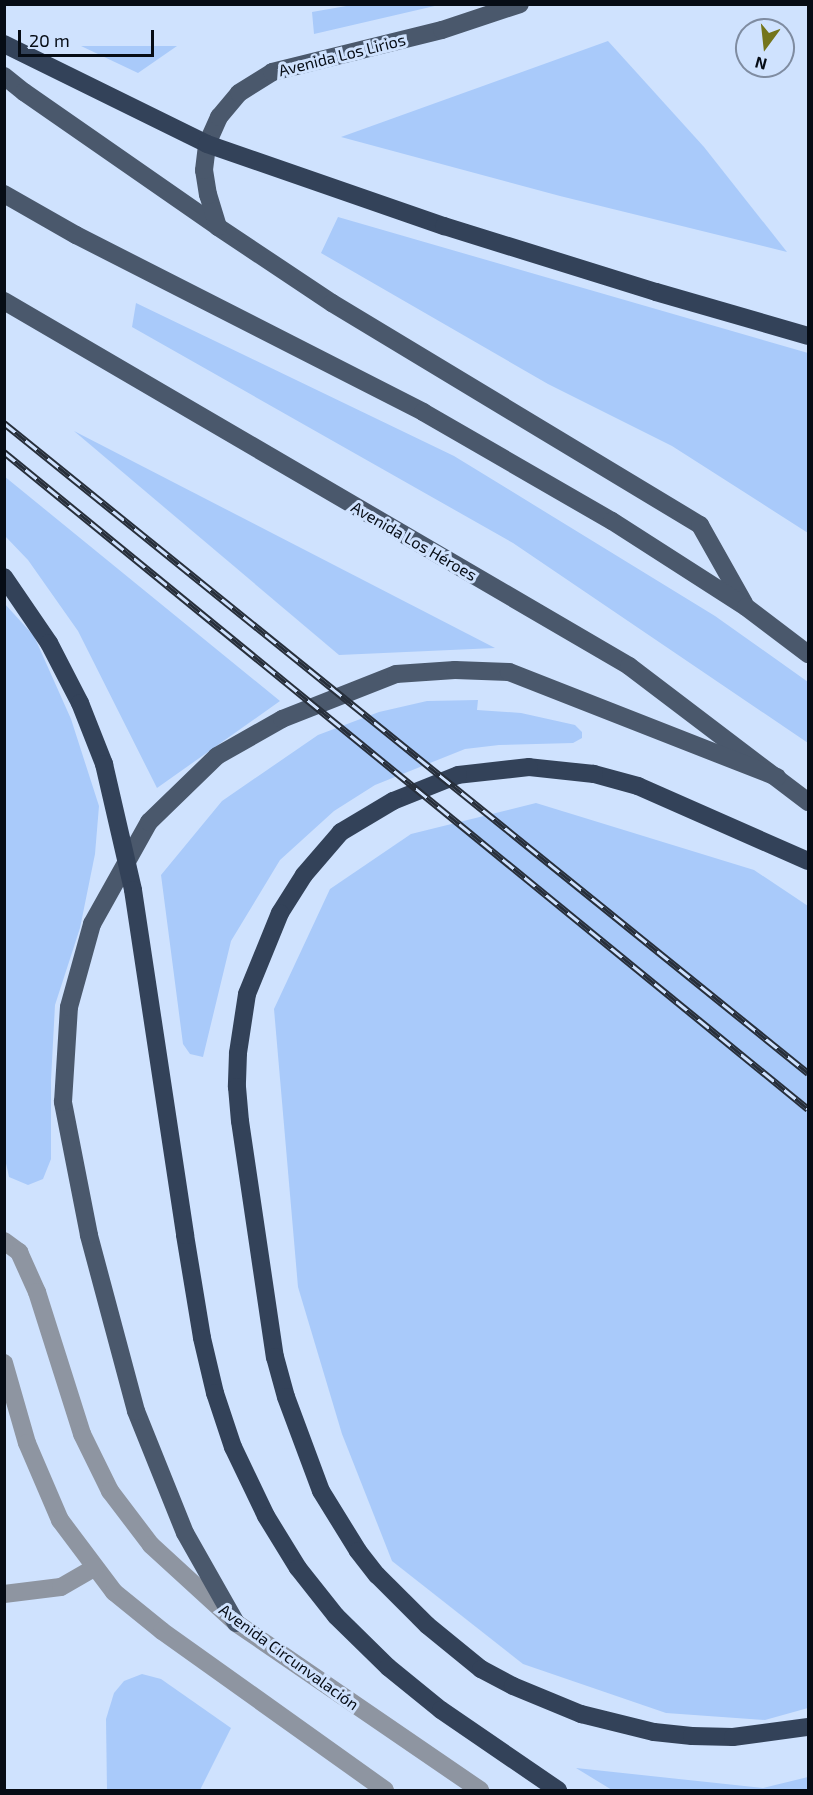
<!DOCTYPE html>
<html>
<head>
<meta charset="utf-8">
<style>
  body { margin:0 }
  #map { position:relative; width:813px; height:1795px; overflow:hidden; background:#cfe2fe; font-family:"Exo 2",sans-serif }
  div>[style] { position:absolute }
  .green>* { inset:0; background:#a9cafa }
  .minor>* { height:18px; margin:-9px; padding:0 9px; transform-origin:9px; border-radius:9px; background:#8e95a1 }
  .major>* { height:18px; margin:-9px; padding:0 9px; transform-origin:9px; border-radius:9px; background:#4a586c }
  .highway>* { height:18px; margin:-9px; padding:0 9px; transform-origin:9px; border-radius:9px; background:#334259 }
  .rail>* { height:7px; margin-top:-3.5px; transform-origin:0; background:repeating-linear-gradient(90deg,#cfe2fe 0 14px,#272f3b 0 28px); box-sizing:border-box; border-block:2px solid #272f3b }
  .highway-bridge>* { height:18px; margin:-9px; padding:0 9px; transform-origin:9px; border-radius:9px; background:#334259 }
  span { translate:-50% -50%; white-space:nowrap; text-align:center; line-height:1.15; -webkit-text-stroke:6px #cfe2fe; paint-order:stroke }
  .street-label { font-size:16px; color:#060c15 }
  .frame { position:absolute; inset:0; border:6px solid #060c15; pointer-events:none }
  .north { position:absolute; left:735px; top:18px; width:60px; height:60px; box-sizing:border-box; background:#cfe2fe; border:2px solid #7f8ca1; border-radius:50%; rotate:195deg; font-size:16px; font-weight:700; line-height:24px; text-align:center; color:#060c15 }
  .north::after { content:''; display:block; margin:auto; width:21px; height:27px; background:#74751b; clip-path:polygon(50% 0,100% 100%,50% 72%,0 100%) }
  .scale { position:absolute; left:18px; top:30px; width:136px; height:27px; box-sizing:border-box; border:3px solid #060c15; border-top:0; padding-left:8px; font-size:18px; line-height:21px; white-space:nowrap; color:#060c15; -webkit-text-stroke:4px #cfe2fe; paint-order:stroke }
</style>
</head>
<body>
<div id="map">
  <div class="green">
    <i style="clip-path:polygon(352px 5px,352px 4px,439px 5px,314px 34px,312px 12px)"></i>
    <i style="clip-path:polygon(608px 41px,704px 147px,787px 252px,560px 196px,341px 137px)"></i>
    <i style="clip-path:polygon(81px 46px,177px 46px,138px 73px)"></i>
    <i style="clip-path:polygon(338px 217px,808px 353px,808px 533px,672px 446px,548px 384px,321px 253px)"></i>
    <i style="clip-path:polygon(136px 303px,454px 456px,715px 616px,808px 682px,808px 743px,513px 543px,132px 327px)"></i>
    <i style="clip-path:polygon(74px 431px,495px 648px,339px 655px)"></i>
    <i style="clip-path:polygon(4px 476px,280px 701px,157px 788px,78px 631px,28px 560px,5px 536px)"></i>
    <i style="clip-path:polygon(4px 603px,34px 636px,71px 719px,99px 806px,95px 854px,80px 928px,55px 1005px,51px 1080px,51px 1159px,43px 1179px,28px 1185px,9px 1177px,4px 1154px)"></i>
    <i style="clip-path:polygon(478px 700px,477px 710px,521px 713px,575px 725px,582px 732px,582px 738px,573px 743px,499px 745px,465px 749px,375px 785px,334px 811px,280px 860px,231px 941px,203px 1057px,190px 1054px,183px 1044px,161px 875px,222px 801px,318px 735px,379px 712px,427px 701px)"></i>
    <i style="clip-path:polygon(536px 803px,754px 870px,808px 906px,808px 1708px,765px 1720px,666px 1713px,523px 1664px,392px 1561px,342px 1434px,298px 1287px,274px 1009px,330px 889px,411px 834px)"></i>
    <i style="clip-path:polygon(142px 1674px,161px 1679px,231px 1728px,200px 1790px,107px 1790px,106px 1719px,114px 1693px,124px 1681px)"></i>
    <i style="clip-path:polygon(576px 1768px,763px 1788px,808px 1777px,808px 1790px,612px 1790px)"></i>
  </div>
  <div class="minor">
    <i style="left:4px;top:1241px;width:19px;rotate:36deg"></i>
    <i style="left:19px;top:1252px;width:44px;rotate:65.8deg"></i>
    <i style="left:37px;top:1292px;width:149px;rotate:72.4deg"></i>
    <i style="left:82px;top:1434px;width:64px;rotate:63.8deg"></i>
    <i style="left:110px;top:1491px;width:68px;rotate:52.8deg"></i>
    <i style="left:151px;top:1545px;width:115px;rotate:42.5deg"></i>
    <i style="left:236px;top:1623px;width:296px;rotate:34.4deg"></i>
    <i style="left:4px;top:1363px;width:83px;rotate:74deg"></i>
    <i style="left:27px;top:1443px;width:84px;rotate:66.8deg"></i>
    <i style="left:60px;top:1520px;width:90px;rotate:53.1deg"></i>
    <i style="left:114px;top:1592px;width:62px;rotate:39.1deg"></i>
    <i style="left:162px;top:1631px;width:274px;rotate:35.5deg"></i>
    <i style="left:4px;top:1594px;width:57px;rotate:-7deg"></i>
    <i style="left:61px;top:1587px;width:39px;rotate:-30deg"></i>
  </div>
  <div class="major">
    <i style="left:4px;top:76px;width:26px;rotate:39deg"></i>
    <i style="left:24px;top:92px;width:236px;rotate:34.8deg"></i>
    <i style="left:218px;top:227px;width:137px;rotate:33.7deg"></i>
    <i style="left:332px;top:303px;width:430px;rotate:31.1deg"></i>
    <i style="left:700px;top:525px;width:90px;rotate:60.6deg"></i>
    <i style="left:4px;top:194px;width:83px;rotate:29.7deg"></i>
    <i style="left:76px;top:235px;width:390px;rotate:27deg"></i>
    <i style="left:423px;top:412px;width:218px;rotate:30deg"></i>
    <i style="left:612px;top:521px;width:159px;rotate:32.7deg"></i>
    <i style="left:746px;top:607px;width:78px;rotate:37.2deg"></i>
    <i style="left:218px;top:227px;width:34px;rotate:-107deg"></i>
    <i style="left:208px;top:195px;width:25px;rotate:-99deg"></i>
    <i style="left:204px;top:170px;width:26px;rotate:-83deg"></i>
    <i style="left:207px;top:144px;width:30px;rotate:-66deg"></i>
    <i style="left:219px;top:117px;width:31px;rotate:-50deg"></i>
    <i style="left:239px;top:93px;width:39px;rotate:-32deg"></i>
    <i style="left:272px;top:72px;width:175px;rotate:-13.9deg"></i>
    <i style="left:442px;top:30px;width:82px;rotate:-18.4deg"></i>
    <i style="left:4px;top:301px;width:724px;rotate:30.28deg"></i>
    <i style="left:629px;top:666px;width:225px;rotate:37.2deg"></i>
    <i style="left:236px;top:1623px;width:103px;rotate:-119.5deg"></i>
    <i style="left:185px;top:1533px;width:131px;rotate:-111.9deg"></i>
    <i style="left:136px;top:1411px;width:182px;rotate:-105deg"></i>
    <i style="left:89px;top:1235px;width:136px;rotate:-101.1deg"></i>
    <i style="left:63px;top:1102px;width:95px;rotate:-86.4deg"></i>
    <i style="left:69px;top:1007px;width:86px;rotate:-74.5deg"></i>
    <i style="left:92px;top:924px;width:117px;rotate:-60.8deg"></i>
    <i style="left:149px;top:822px;width:95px;rotate:-44.1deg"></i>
    <i style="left:217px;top:756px;width:75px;rotate:-29.6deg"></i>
    <i style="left:282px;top:719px;width:123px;rotate:-21.5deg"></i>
    <i style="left:396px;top:674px;width:59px;rotate:-3.9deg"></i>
    <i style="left:455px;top:670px;width:54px;rotate:2.1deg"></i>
    <i style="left:509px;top:672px;width:288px;rotate:21.4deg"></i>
  </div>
  <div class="highway">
    <i style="left:4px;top:44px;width:226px;rotate:26.2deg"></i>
    <i style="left:207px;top:144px;width:251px;rotate:19.1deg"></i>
    <i style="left:444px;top:226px;width:222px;rotate:17.3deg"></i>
    <i style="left:656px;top:292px;width:158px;rotate:16.1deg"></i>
    <i style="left:4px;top:577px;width:80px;rotate:55.7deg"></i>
    <i style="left:49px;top:643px;width:68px;rotate:62.7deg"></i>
    <i style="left:80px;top:703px;width:66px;rotate:68.5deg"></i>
    <i style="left:808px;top:861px;width:186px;rotate:-156.2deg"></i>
    <i style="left:638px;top:786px;width:46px;rotate:-164.7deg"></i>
    <i style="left:594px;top:774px;width:65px;rotate:-173.9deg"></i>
    <i style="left:529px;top:767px;width:71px;rotate:173.6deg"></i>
    <i style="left:458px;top:775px;width:70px;rotate:158.2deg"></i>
    <i style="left:393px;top:801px;width:61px;rotate:149.2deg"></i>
    <i style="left:341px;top:832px;width:57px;rotate:130.7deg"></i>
    <i style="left:304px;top:875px;width:45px;rotate:122.3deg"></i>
    <i style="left:280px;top:913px;width:87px;rotate:112.2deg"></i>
    <i style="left:247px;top:994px;width:60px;rotate:98.7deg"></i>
    <i style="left:238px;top:1053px;width:34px;rotate:92deg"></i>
    <i style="left:237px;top:1087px;width:34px;rotate:85deg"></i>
    <i style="left:240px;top:1121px;width:239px;rotate:81.6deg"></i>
    <i style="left:275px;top:1357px;width:41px;rotate:74.6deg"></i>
    <i style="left:286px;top:1397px;width:100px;rotate:69.6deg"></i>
    <i style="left:321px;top:1491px;width:70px;rotate:58.3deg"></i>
    <i style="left:358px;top:1551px;width:31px;rotate:52deg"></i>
    <i style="left:377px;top:1575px;width:71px;rotate:45deg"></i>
    <i style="left:427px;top:1625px;width:70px;rotate:39.2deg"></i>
    <i style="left:481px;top:1669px;width:36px;rotate:28deg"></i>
    <i style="left:513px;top:1686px;width:74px;rotate:22.4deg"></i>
    <i style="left:581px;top:1714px;width:75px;rotate:13.9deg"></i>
    <i style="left:654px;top:1732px;width:38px;rotate:6deg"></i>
    <i style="left:692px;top:1736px;width:41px;rotate:1.4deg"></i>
    <i style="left:733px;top:1737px;width:76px;rotate:-7.6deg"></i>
    <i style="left:185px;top:1235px;width:104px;rotate:80.6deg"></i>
    <i style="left:202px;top:1338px;width:57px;rotate:76.7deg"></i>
    <i style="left:215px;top:1393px;width:57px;rotate:71.6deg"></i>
    <i style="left:233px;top:1447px;width:76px;rotate:64.4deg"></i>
    <i style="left:266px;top:1516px;width:61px;rotate:58.4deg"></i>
    <i style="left:298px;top:1568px;width:61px;rotate:51.6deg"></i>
    <i style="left:336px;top:1616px;width:73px;rotate:44.4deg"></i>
    <i style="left:388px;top:1667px;width:68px;rotate:39.1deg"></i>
    <i style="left:441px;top:1710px;width:142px;rotate:34.4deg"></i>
  </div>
  <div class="rail">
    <i style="left:4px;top:423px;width:1034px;rotate:38.95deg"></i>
    <i style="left:4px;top:452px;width:1038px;rotate:39.25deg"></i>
  </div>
  <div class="highway-bridge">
    <i style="left:104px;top:764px;width:129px;rotate:77deg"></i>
    <i style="left:133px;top:890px;width:349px;rotate:81.4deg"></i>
  </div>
  <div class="street-label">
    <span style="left:342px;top:55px;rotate:-14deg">Avenida Los Lirios</span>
    <span style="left:414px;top:541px;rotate:30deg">Avenida Los Héroes</span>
    <span style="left:289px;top:1657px;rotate:36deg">Avenida Circunvalación</span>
  </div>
  <div class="frame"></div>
  <div class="north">N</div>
  <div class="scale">20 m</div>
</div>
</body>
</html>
